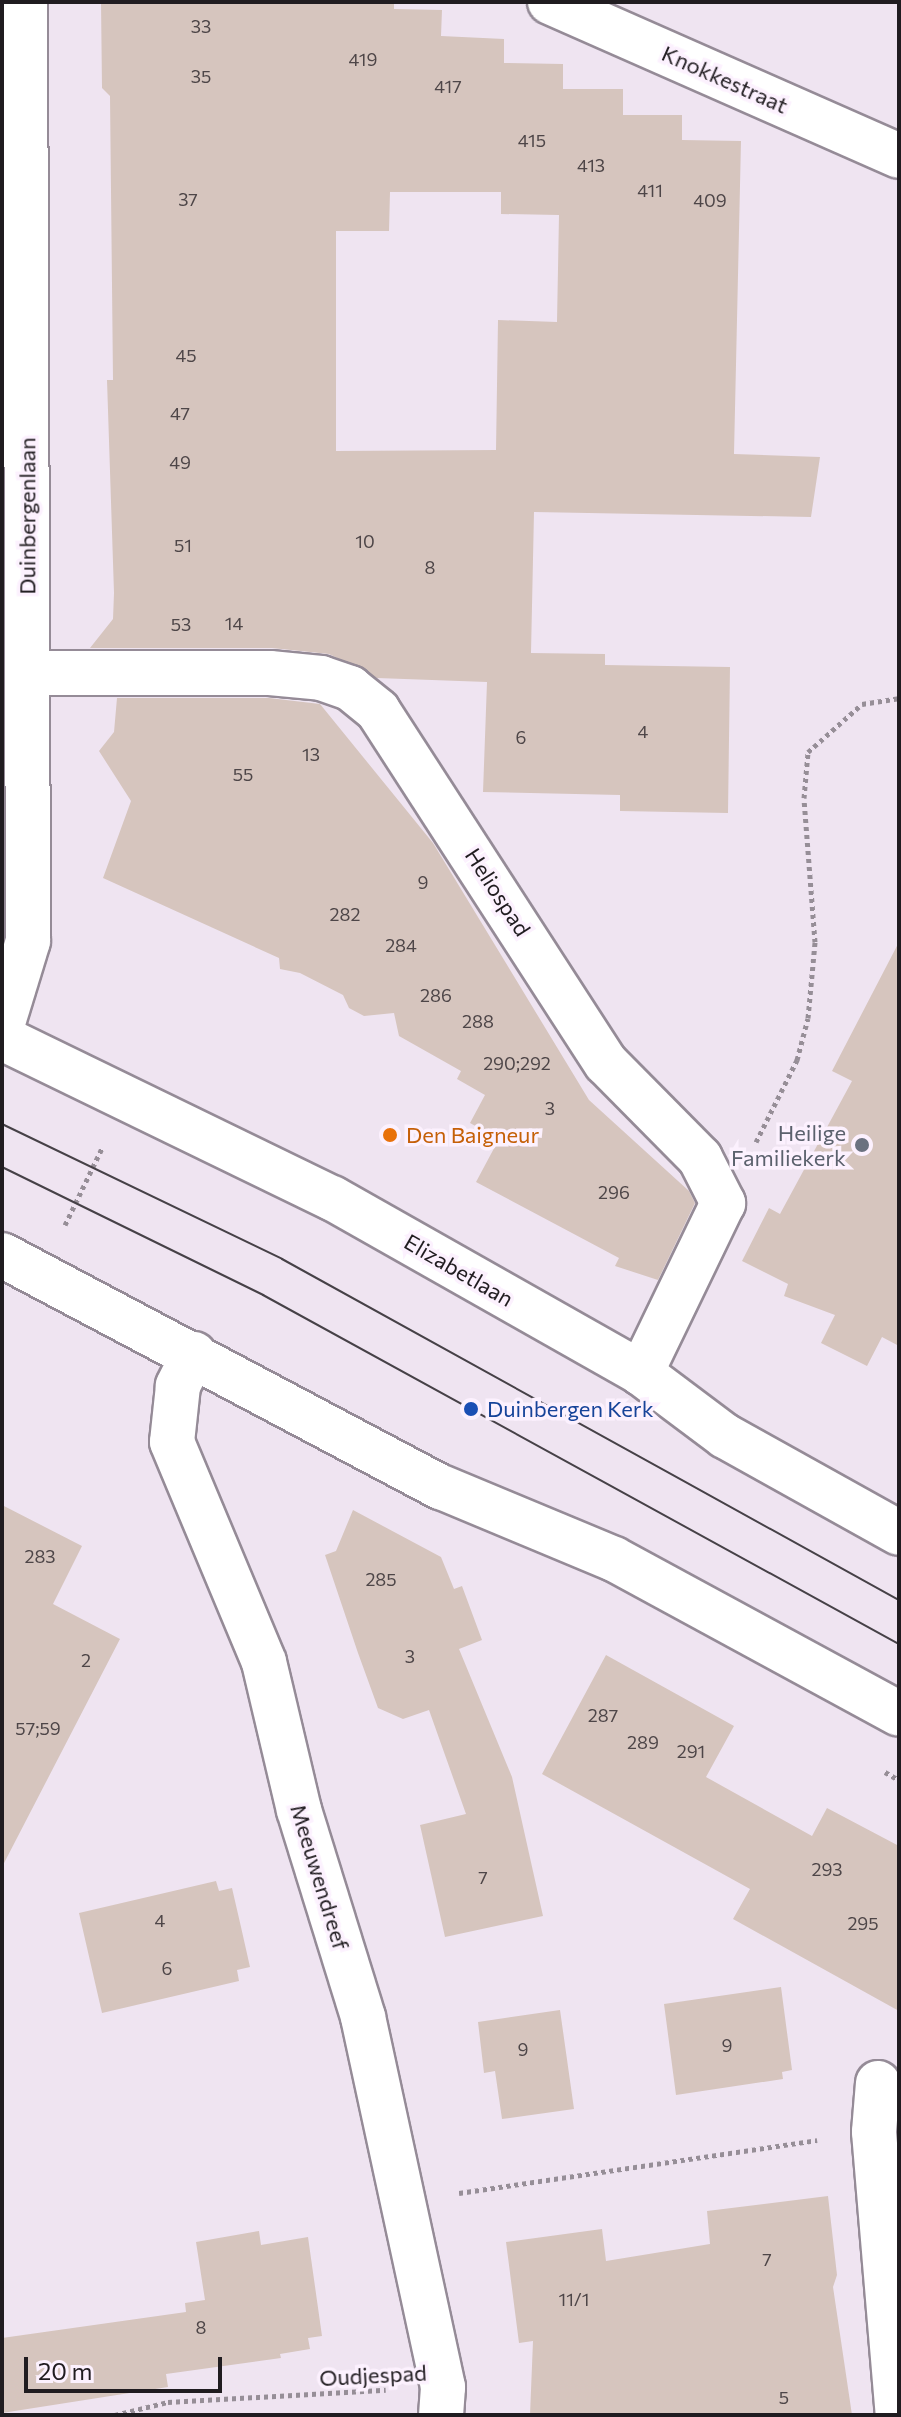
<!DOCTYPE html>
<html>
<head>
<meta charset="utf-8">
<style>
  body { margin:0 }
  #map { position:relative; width:901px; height:2417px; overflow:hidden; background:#efe4f1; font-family:Commissioner,sans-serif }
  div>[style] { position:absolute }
  .building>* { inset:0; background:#d6c5be }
  .path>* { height:5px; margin-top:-2.5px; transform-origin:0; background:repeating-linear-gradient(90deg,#968e97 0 4px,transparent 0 8px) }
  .roads { filter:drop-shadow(2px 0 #958b97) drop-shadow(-2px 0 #958b97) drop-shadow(0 2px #958b97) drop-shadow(0 -2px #958b97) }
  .minor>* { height:44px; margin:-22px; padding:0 22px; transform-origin:22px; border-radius:22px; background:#fff }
  .tertiary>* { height:44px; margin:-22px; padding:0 22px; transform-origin:22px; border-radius:22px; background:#fff }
  .primary>* { height:44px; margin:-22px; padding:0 22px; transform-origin:22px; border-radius:22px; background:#fff }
  .tram>* { height:2px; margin:-1px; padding:0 1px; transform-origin:1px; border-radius:1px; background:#464147 }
  .dots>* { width:22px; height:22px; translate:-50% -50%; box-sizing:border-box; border:4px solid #fcf1fe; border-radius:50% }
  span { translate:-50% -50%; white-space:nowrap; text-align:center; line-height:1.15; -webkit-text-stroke:7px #fcf1fe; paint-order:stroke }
  .number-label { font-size:18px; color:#4e4648 }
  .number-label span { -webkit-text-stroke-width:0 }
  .street-label { font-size:22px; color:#201c20 }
  .worship-label { font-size:22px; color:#5b616d }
  .right { translate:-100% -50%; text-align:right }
  .food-label { font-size:22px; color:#c56008 }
  .left { translate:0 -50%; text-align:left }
  .transit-label { font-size:22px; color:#164399 }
  .frame { position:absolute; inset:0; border:4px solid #201c20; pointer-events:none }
  .scale { position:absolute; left:24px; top:2357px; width:198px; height:36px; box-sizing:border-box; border:4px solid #201c20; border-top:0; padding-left:10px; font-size:24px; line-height:28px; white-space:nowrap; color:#201c20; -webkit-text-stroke:6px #fcf1fe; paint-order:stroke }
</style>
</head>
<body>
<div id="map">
  <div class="building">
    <i style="clip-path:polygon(evenodd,101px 2px,394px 2px,394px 9px,442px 10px,441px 36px,504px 39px,504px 63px,563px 64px,563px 89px,623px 89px,623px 115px,682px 115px,682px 140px,741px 141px,734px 454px,820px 457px,811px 517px,534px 512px,531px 653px,605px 654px,605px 665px,730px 667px,728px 813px,620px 811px,620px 795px,483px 792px,487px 682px,377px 678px,329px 654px,272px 648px,90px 648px,113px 619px,114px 593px,107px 380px,113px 380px,110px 96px,102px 88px,101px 2px,390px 192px,501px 192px,501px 214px,559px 215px,557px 322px,498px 320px,496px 450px,336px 451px,336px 231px,389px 231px,390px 192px)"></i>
    <i style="clip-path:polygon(117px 698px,269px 698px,320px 704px,433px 843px,589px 1100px,689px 1191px,695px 1203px,658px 1280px,615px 1266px,619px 1258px,476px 1182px,499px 1139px,470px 1123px,485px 1095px,457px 1079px,461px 1071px,399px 1036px,394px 1013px,364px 1016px,349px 1008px,343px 995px,300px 973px,280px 969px,279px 958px,103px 878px,131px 801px,99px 751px,114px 732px)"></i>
    <i style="clip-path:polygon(899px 942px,899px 1346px,882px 1337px,867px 1366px,821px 1343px,835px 1315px,784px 1296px,788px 1284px,742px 1261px,769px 1208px,780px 1214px,852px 1081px,832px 1071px)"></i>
    <i style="clip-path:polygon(2px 1505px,82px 1546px,53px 1604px,120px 1639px,2px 1867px)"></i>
    <i style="clip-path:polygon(353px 1510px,441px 1557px,454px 1589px,462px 1586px,482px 1640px,459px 1649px,512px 1777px,543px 1916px,445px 1937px,420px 1825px,466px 1814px,429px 1710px,403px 1719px,378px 1708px,358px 1653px,325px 1555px,336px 1551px)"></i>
    <i style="clip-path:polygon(606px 1655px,734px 1726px,706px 1777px,812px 1836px,827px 1808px,899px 1846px,899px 2011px,733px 1919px,750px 1889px,542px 1774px)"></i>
    <i style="clip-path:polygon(216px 1881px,219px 1891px,232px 1888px,241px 1927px,250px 1967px,237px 1970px,239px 1981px,102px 2013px,79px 1913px)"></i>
    <i style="clip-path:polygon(781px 1987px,792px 2070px,782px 2072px,783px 2079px,676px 2095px,664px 2004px)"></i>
    <i style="clip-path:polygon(560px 2010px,574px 2109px,502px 2119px,495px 2071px,484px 2073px,478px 2022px)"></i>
    <i style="clip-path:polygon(828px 2196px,837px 2275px,833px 2287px,852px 2415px,530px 2415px,533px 2341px,519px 2343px,506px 2242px,602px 2229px,606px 2261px,710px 2244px,707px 2211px)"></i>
    <i style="clip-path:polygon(259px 2231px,261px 2245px,308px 2237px,322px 2336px,308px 2338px,310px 2349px,280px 2354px,281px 2358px,166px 2374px,168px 2387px,2px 2413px,2px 2338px,186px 2312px,185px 2303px,205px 2300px,196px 2242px)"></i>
  </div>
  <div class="path">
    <i style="left:756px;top:1142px;width:92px;rotate:-63.4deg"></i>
    <i style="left:797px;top:1060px;width:43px;rotate:-75.3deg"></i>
    <i style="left:808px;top:1018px;width:76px;rotate:-84.7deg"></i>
    <i style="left:815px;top:942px;width:144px;rotate:-94.4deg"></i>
    <i style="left:804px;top:798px;width:46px;rotate:-85deg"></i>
    <i style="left:808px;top:752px;width:72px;rotate:-41.6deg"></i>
    <i style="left:862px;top:704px;width:37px;rotate:-9deg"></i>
    <i style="left:65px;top:1225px;width:85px;rotate:-64.3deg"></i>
    <i style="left:885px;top:1772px;width:16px;rotate:30deg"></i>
    <i style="left:459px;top:2193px;width:362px;rotate:-8.4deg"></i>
    <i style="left:115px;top:2415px;width:55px;rotate:-13.8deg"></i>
    <i style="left:168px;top:2402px;width:218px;rotate:-3.2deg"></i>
  </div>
  <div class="roads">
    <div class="minor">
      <i style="left:28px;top:673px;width:242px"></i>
      <i style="left:270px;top:673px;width:51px;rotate:5.6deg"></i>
      <i style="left:321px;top:678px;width:31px;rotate:19deg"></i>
      <i style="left:350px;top:688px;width:36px;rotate:39deg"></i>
      <i style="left:378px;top:711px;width:419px;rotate:57.1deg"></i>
      <i style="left:606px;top:1063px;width:134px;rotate:45.3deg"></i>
      <i style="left:700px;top:1158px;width:51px;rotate:62.9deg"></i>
      <i style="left:723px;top:1203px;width:189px;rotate:115.8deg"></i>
      <i style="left:2px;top:1026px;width:89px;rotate:-73deg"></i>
      <i style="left:28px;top:941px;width:939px;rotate:-90.18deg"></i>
      <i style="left:194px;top:1354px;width:36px;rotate:117deg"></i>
      <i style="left:178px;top:1386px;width:56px;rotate:96.1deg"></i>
      <i style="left:172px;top:1442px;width:238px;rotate:67.3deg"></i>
      <i style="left:264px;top:1662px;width:152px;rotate:76.7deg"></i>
      <i style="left:299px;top:1810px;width:217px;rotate:72.8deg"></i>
      <i style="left:363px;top:2017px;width:379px;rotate:77.8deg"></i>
      <i style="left:443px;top:2387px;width:28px;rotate:94deg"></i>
      <i style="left:878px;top:2083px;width:49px;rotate:94.7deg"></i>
      <i style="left:874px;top:2132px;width:284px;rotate:85.2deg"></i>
    </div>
    <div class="tertiary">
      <i style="left:550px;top:2px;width:381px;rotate:23.8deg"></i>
    </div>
    <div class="primary">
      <i style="left:2px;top:1038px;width:367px;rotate:25.9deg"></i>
      <i style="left:332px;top:1198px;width:355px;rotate:29.5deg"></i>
      <i style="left:641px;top:1373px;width:105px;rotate:36.9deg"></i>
      <i style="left:725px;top:1436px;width:199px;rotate:29.1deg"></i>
      <i style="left:2px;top:1255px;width:497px;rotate:27.9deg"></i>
      <i style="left:441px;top:1487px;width:187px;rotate:22.6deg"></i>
      <i style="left:614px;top:1559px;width:324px;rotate:28.5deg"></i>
    </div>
  </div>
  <div class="tram">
    <i style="left:2px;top:1124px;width:311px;rotate:25.7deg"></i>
    <i style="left:282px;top:1259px;width:705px;rotate:28.93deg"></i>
    <i style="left:2px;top:1167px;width:291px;rotate:26.1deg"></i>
    <i style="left:263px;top:1295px;width:725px;rotate:28.76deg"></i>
  </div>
  <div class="dots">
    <i style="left:390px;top:1135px;background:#e8710a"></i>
    <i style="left:862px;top:1145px;background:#6b7280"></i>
    <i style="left:471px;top:1409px;background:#1a4fb4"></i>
  </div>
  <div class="number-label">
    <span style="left:201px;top:26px">33</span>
    <span style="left:363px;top:59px">419</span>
    <span style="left:201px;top:76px">35</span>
    <span style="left:448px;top:86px">417</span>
    <span style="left:532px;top:140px">415</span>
    <span style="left:591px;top:165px">413</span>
    <span style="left:650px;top:190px">411</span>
    <span style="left:188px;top:199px">37</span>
    <span style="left:710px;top:200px">409</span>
    <span style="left:186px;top:355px">45</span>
    <span style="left:180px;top:413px">47</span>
    <span style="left:180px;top:462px">49</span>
    <span style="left:365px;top:541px">10</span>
    <span style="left:183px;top:545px">51</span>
    <span style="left:430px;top:567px">8</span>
    <span style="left:234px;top:623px">14</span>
    <span style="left:181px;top:624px">53</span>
    <span style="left:643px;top:731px">4</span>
    <span style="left:521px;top:737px">6</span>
    <span style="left:311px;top:754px">13</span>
    <span style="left:243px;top:774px">55</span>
    <span style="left:423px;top:882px">9</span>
    <span style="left:345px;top:914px">282</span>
    <span style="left:401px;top:945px">284</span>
    <span style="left:436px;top:995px">286</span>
    <span style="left:478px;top:1021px">288</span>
    <span style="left:517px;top:1063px">290;292</span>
    <span style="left:550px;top:1108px">3</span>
    <span style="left:614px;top:1192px">296</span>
    <span style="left:40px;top:1556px">283</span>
    <span style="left:381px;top:1579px">285</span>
    <span style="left:410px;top:1656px">3</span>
    <span style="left:86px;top:1660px">2</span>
    <span style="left:603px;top:1715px">287</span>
    <span style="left:38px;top:1728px">57;59</span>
    <span style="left:643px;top:1742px">289</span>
    <span style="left:691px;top:1751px">291</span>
    <span style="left:827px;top:1869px">293</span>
    <span style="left:483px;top:1877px">7</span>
    <span style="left:160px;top:1920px">4</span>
    <span style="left:863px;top:1923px">295</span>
    <span style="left:167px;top:1968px">6</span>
    <span style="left:727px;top:2045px">9</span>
    <span style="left:523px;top:2049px">9</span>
    <span style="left:767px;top:2259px">7</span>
    <span style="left:574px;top:2299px">11/1</span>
    <span style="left:201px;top:2327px">8</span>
    <span style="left:784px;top:2397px">5</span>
  </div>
  <div class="street-label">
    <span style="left:725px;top:79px;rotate:24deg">Knokkestraat</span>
    <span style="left:27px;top:516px;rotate:-90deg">Duinbergenlaan</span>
    <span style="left:498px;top:892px;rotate:57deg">Heliospad</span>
    <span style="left:459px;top:1270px;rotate:30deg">Elizabetlaan</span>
    <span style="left:320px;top:1877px;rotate:73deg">Meeuwendreef</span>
    <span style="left:373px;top:2375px;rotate:-3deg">Oudjespad</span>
  </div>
  <div class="worship-label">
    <span class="right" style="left:846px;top:1145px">Heilige<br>Familiekerk</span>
  </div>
  <div class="food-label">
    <span class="left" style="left:406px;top:1135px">Den Baigneur</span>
  </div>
  <div class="transit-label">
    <span class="left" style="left:487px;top:1409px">Duinbergen Kerk</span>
  </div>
  <div class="frame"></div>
  <div class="scale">20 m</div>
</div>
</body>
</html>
